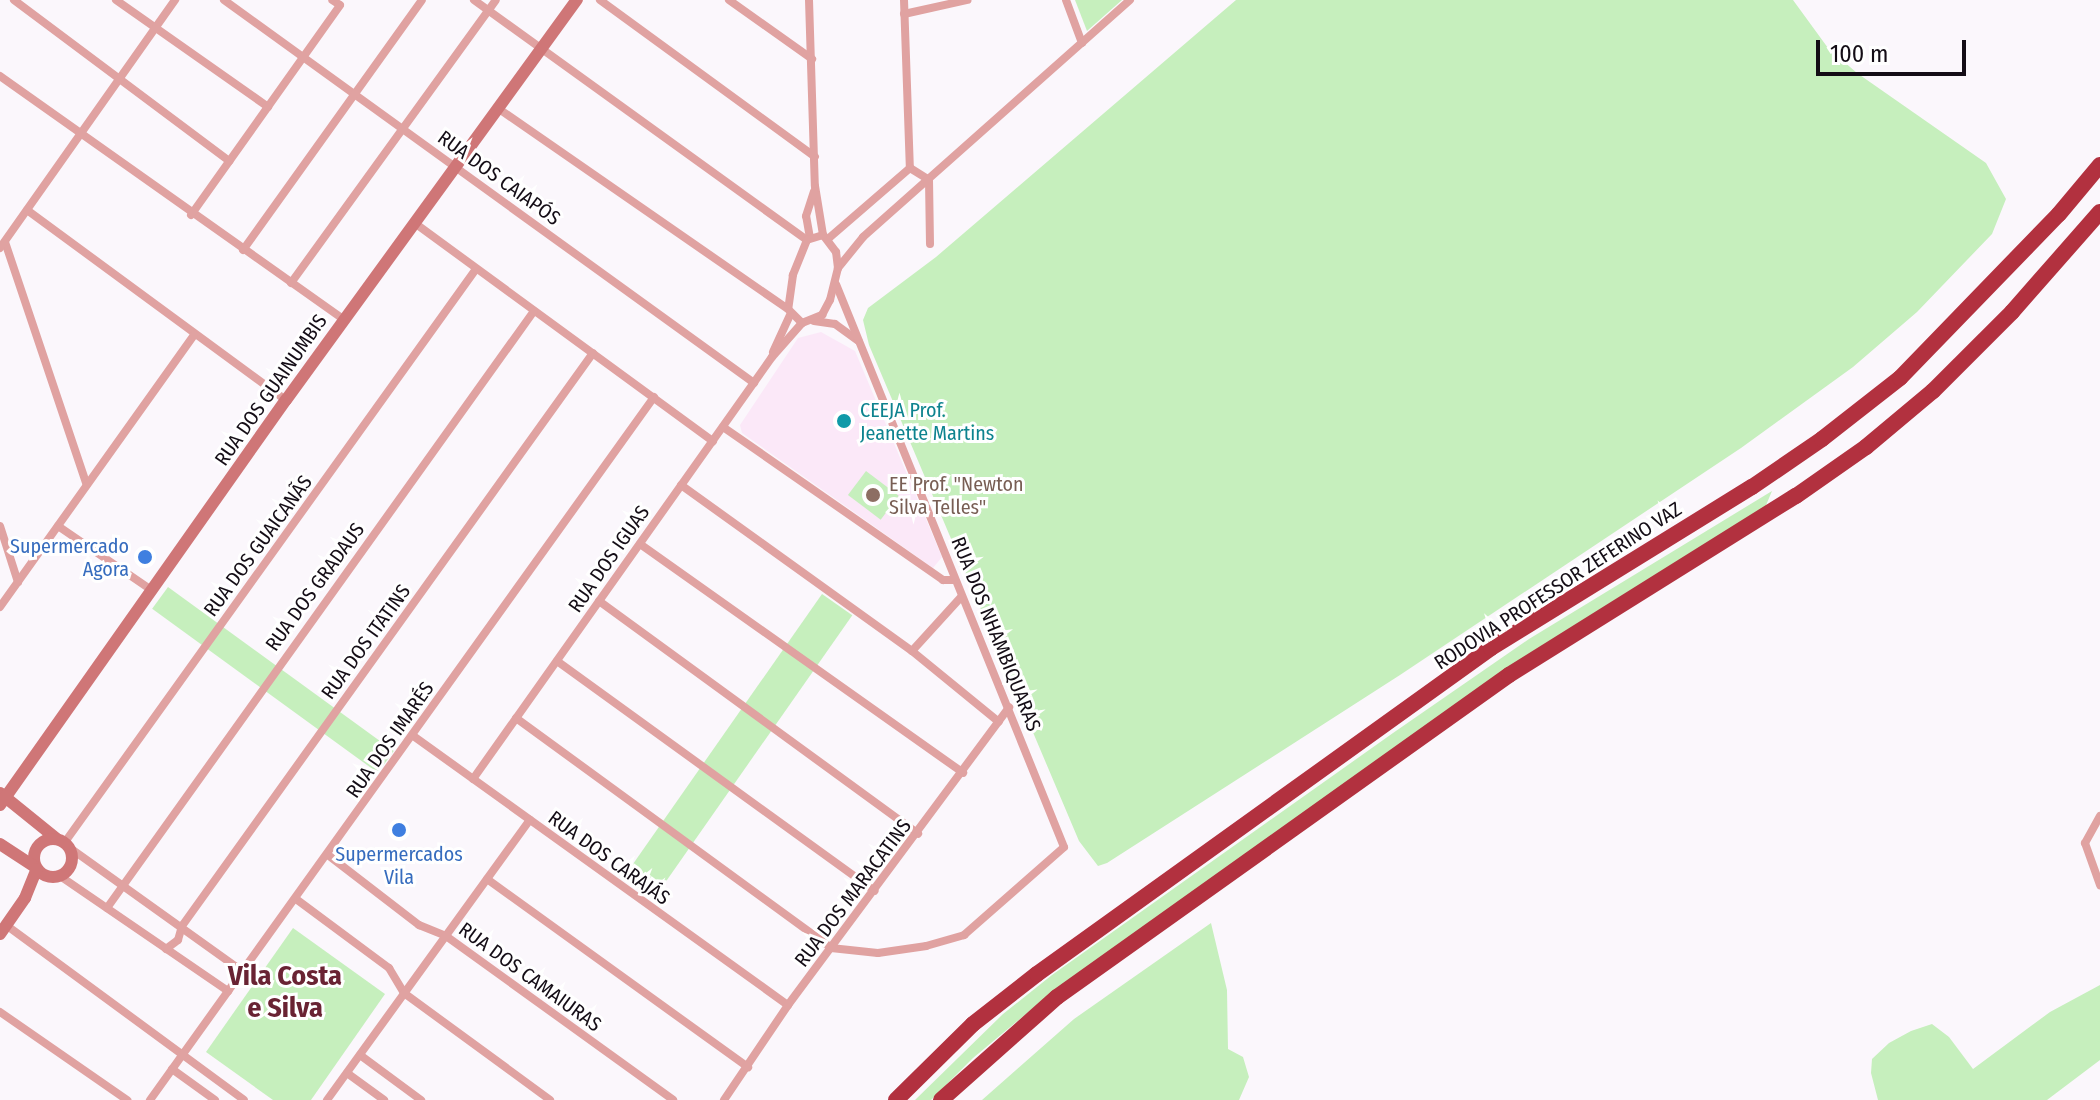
<!DOCTYPE html>
<html>
<head>
<meta charset="utf-8">
<style>
  body { margin:0 }
  #map { position:relative; width:2100px; height:1100px; overflow:hidden; background:#fbf7fc; font-family:"Fira Sans Condensed",sans-serif }
  div>[style] { position:absolute }
  .education>* { inset:0; background:#fbe8f8 }
  .green>* { inset:0; background:#c6efbd; transform-origin:0 0 }
  .street>* { height:8px; margin:-4px; padding:0 4px; transform-origin:4px; border-radius:4px; background:#e0a2a1 }
  .secondary>* { height:12px; margin:-6px; padding:0 6px; transform-origin:6px; border-radius:6px; background:#cf7677 }
  .secondary>.ring { margin:-6px; padding:0; box-sizing:content-box; background:none; border:12px solid #cf7677; border-radius:50% }
  .highway>* { height:16px; margin:-8px; padding:0 8px; transform-origin:8px; border-radius:8px; background:#b2313f }
  .dots>* { width:22px; height:22px; translate:-50% -50%; box-sizing:border-box; border:4px solid #fff; border-radius:50% }
  span { translate:-50% -50%; white-space:nowrap; text-align:center; line-height:1.15; -webkit-text-stroke:6px #fff; paint-order:stroke }
  .street-label { font-size:20px; color:#140d16 }
  .culture-label { font-size:20px; color:#0d838f }
  .left { translate:0 -50%; text-align:left }
  .education-label { font-size:20px; color:#785e54 }
  .shop-label { font-size:20px; color:#366cbe }
  .right { translate:-100% -50%; text-align:right }
  .district-label { font-size:28px; color:#692333; font-weight:700 }
  .scale { position:absolute; left:1816px; top:40px; width:150px; height:36px; box-sizing:border-box; border:4px solid #140d16; border-top:0; padding-left:10px; font-size:24px; line-height:28px; white-space:nowrap; color:#140d16; -webkit-text-stroke:6px #fff; paint-order:stroke }
</style>
</head>
<body>
<div id="map">
  <div class="education">
    <i style="clip-path:polygon(821px 332px,855px 351px,942px 557px,933px 568px,742px 433px,740px 425px,798px 338px)"></i>
  </div>
  <div class="green">
    <i style="clip-path:polygon(1075px 0,1122px 0,1087px 31px)"></i>
    <i style="clip-path:polygon(1236px 0,1793px 0,1828px 48px,1857px 73px,1986px 163px,2006px 199px,1992px 234px,1917px 312px,1853px 367px,1741px 448px,1400px 675px,1107px 863px,1098px 866px,1079px 841px,869px 345px,863px 320px,868px 308px,936px 257px)"></i>
    <i style="left:866px;top:471px;width:41px;height:30px;rotate:37deg"></i>
    <i style="clip-path:polygon(1772px 491px,1764px 510px,1531px 653px,1056px 989px,973px 1058px,931px 1100px,915px 1100px,1003px 1014px,1052px 975px,1393px 733px,1529px 639px)"></i>
    <i style="left:168px;top:587px;width:279px;height:27px;rotate:36deg"></i>
    <i style="left:822px;top:594px;width:37px;height:346px;rotate:35deg"></i>
    <i style="clip-path:polygon(1211px 923px,1227px 990px,1228px 1049px,1243px 1057px,1249px 1077px,1239px 1100px,982px 1100px,1074px 1019px)"></i>
    <i style="clip-path:polygon(293px 928px,385px 994px,311px 1100px,273px 1100px,206px 1052px)"></i>
    <i style="clip-path:polygon(2100px 985px,2100px 1060px,2047px 1100px,1878px 1100px,1871px 1073px,1872px 1059px,1889px 1043px,1911px 1031px,1932px 1024px,1949px 1037px,1973px 1069px,2050px 1012px)"></i>
  </div>
  <div class="street">
    <i style="left:14px;top:0;width:269px;rotate:36.8deg"></i>
    <i style="left:116px;top:0;width:186px;rotate:35.1deg"></i>
    <i style="left:224px;top:0;width:654px;rotate:35.85deg"></i>
    <i style="left:474px;top:0;width:410px;rotate:35.8deg"></i>
    <i style="left:600px;top:0;width:266px;rotate:36.1deg"></i>
    <i style="left:729px;top:0;width:102px;rotate:35.4deg"></i>
    <i style="left:809px;top:0;width:186px;rotate:88.2deg"></i>
    <i style="left:815px;top:186px;width:50px;rotate:80.7deg"></i>
    <i style="left:904px;top:0;width:168px;rotate:88deg"></i>
    <i style="left:910px;top:168px;width:22px;rotate:32deg"></i>
    <i style="left:1066px;top:0;width:46px;rotate:69.6deg"></i>
    <i style="left:904px;top:14px;width:65px;rotate:-12.5deg"></i>
    <i style="left:0;top:76px;width:423px;rotate:35.3deg"></i>
    <i style="left:499px;top:109px;width:351px;rotate:34.7deg"></i>
    <i style="left:929px;top:180px;width:64px;rotate:89.1deg"></i>
    <i style="left:27px;top:210px;width:321px;rotate:36.3deg"></i>
    <i style="left:191px;top:215px;width:257px;rotate:-54.6deg"></i>
    <i style="left:340px;top:5px;width:9px;rotate:-148deg"></i>
    <i style="left:416px;top:224px;width:368px;rotate:36.2deg"></i>
    <i style="left:810px;top:238px;width:22px;rotate:-100deg"></i>
    <i style="left:806px;top:216px;width:26px;rotate:-72deg"></i>
    <i style="left:829px;top:238px;width:107px;rotate:-40.8deg"></i>
    <i style="left:5px;top:242px;width:256px;rotate:71.4deg"></i>
    <i style="left:0;top:248px;width:304px;rotate:-54.8deg"></i>
    <i style="left:243px;top:250px;width:307px;rotate:-54.4deg"></i>
    <i style="left:838px;top:268px;width:40px;rotate:-51deg"></i>
    <i style="left:863px;top:237px;width:357px;rotate:-41.6deg"></i>
    <i style="left:291px;top:283px;width:349px;rotate:-54.1deg"></i>
    <i style="left:814px;top:321px;width:21px;rotate:8deg"></i>
    <i style="left:835px;top:324px;width:29px;rotate:36deg"></i>
    <i style="left:773px;top:352px;width:41px;rotate:-65.3deg"></i>
    <i style="left:723px;top:427px;width:268px;rotate:34.8deg"></i>
    <i style="left:943px;top:580px;width:12px"></i>
    <i style="left:681px;top:485px;width:284px;rotate:35.7deg"></i>
    <i style="left:912px;top:651px;width:112px;rotate:39.2deg"></i>
    <i style="left:0;top:526px;width:59px;rotate:72.2deg"></i>
    <i style="left:58px;top:526px;width:115px;rotate:34.4deg"></i>
    <i style="left:640px;top:544px;width:396px;rotate:35.3deg"></i>
    <i style="left:599px;top:601px;width:395px;rotate:36.1deg"></i>
    <i style="left:0;top:607px;width:334px;rotate:-54.5deg"></i>
    <i style="left:912px;top:651px;width:74px;rotate:-47.7deg"></i>
    <i style="left:557px;top:661px;width:392px;rotate:35.9deg"></i>
    <i style="left:516px;top:718px;width:390px;rotate:36.1deg"></i>
    <i style="left:831px;top:948px;width:47px;rotate:6.1deg"></i>
    <i style="left:878px;top:953px;width:49px;rotate:-8.3deg"></i>
    <i style="left:926px;top:946px;width:40px;rotate:-16deg"></i>
    <i style="left:964px;top:935px;width:133px;rotate:-41.3deg"></i>
    <i style="left:1064px;top:847px;width:607px;rotate:-112.05deg"></i>
    <i style="left:412px;top:735px;width:463px;rotate:35.7deg"></i>
    <i style="left:473px;top:779px;width:517px;rotate:-54.68deg"></i>
    <i style="left:772px;top:357px;width:45px;rotate:-48.6deg"></i>
    <i style="left:802px;top:323px;width:22px;rotate:-22deg"></i>
    <i style="left:822px;top:315px;width:17px;rotate:-62deg"></i>
    <i style="left:830px;top:300px;width:33px;rotate:-76deg"></i>
    <i style="left:838px;top:268px;width:16px;rotate:-97deg"></i>
    <i style="left:836px;top:252px;width:21px;rotate:-127deg"></i>
    <i style="left:823px;top:235px;width:17px;rotate:163deg"></i>
    <i style="left:807px;top:240px;width:38px;rotate:112deg"></i>
    <i style="left:793px;top:275px;width:34px;rotate:98deg"></i>
    <i style="left:788px;top:309px;width:20px;rotate:45deg"></i>
    <i style="left:2100px;top:816px;width:31px;rotate:119deg"></i>
    <i style="left:2085px;top:843px;width:45px;rotate:70.3deg"></i>
    <i style="left:65px;top:842px;width:705px;rotate:-54.35deg"></i>
    <i style="left:70px;top:848px;width:211px;rotate:35.6deg"></i>
    <i style="left:328px;top:855px;width:115px;rotate:37.6deg"></i>
    <i style="left:419px;top:925px;width:29px;rotate:22deg"></i>
    <i style="left:446px;top:936px;width:280px;rotate:35.8deg"></i>
    <i style="left:60px;top:876px;width:204px;rotate:34.4deg"></i>
    <i style="left:487px;top:879px;width:322px;rotate:35.8deg"></i>
    <i style="left:296px;top:899px;width:116px;rotate:36.6deg"></i>
    <i style="left:389px;top:968px;width:29px;rotate:59deg"></i>
    <i style="left:404px;top:993px;width:181px;rotate:36.2deg"></i>
    <i style="left:107px;top:908px;width:734px;rotate:-54.43deg"></i>
    <i style="left:6px;top:925px;width:295px;rotate:36.3deg"></i>
    <i style="left:166px;top:949px;width:15px;rotate:-37deg"></i>
    <i style="left:178px;top:940px;width:15px;rotate:-74deg"></i>
    <i style="left:182px;top:926px;width:705px;rotate:-54.35deg"></i>
    <i style="left:0;top:1012px;width:155px;rotate:34.7deg"></i>
    <i style="left:360px;top:1055px;width:76px;rotate:36.4deg"></i>
    <i style="left:172px;top:1069px;width:53px;rotate:35.8deg"></i>
    <i style="left:347px;top:1073px;width:46px;rotate:36.1deg"></i>
    <i style="left:150px;top:1100px;width:865px;rotate:-54.36deg"></i>
    <i style="left:327px;top:1100px;width:346px;rotate:-54.1deg"></i>
    <i style="left:724px;top:1100px;width:115px;rotate:-56deg"></i>
    <i style="left:788px;top:1005px;width:371px;rotate:-53.4deg"></i>
  </div>
  <div class="secondary">
    <i style="left:0;top:793px;width:73px;rotate:38.9deg"></i>
    <i style="left:0;top:805px;width:496px;rotate:-54.8deg"></i>
    <i style="left:286px;top:400px;width:495px;rotate:-54deg"></i>
    <i class="ring" style="left:34px;top:839px;width:26px;height:26px"></i>
    <i style="left:0;top:844px;width:42px;rotate:33.3deg"></i>
    <i style="left:0;top:934px;width:44px;rotate:-55.2deg"></i>
    <i style="left:25px;top:898px;width:31px;rotate:-68deg"></i>
  </div>
  <div class="highway">
    <i style="left:896px;top:1100px;width:108px;rotate:-44.6deg"></i>
    <i style="left:973px;top:1024px;width:81px;rotate:-38deg"></i>
    <i style="left:1037px;top:974px;width:559px;rotate:-35.68deg"></i>
    <i style="left:1491px;top:648px;width:307px;rotate:-31.7deg"></i>
    <i style="left:1752px;top:487px;width:85px;rotate:-34.4deg"></i>
    <i style="left:1822px;top:439px;width:99px;rotate:-38deg"></i>
    <i style="left:1900px;top:378px;width:228px;rotate:-45.9deg"></i>
    <i style="left:2059px;top:214px;width:64px;rotate:-50.1deg"></i>
    <i style="left:941px;top:1100px;width:155px;rotate:-41.6deg"></i>
    <i style="left:1057px;top:997px;width:555px;rotate:-35.47deg"></i>
    <i style="left:1509px;top:675px;width:338px;rotate:-32deg"></i>
    <i style="left:1796px;top:496px;width:85px;rotate:-35deg"></i>
    <i style="left:1866px;top:447px;width:87px;rotate:-39.9deg"></i>
    <i style="left:1933px;top:391px;width:112px;rotate:-45deg"></i>
    <i style="left:2012px;top:312px;width:133px;rotate:-48.7deg"></i>
  </div>
  <div class="dots">
    <i style="left:844px;top:421px;background:#0f9aa8"></i>
    <i style="left:873px;top:495px;background:#8d6e63"></i>
    <i style="left:145px;top:557px;background:#3f7fe0"></i>
    <i style="left:399px;top:830px;background:#3f7fe0"></i>
  </div>
  <div class="street-label">
    <span style="left:499px;top:178px;rotate:36deg">RUA DOS CAIAPÓS</span>
    <span style="left:271px;top:390px;rotate:-55deg">RUA DOS GUAINUMBIS</span>
    <span style="left:258px;top:546px;rotate:-54deg">RUA DOS GUAICANÃS</span>
    <span style="left:609px;top:559px;rotate:-55deg">RUA DOS IGUAS</span>
    <span style="left:1558px;top:586px;rotate:-33deg">RODOVIA PROFESSOR ZEFERINO VAZ</span>
    <span style="left:315px;top:587px;rotate:-54deg">RUA DOS GRADAUS</span>
    <span style="left:996px;top:634px;rotate:68deg">RUA DOS NHAMBIQUARAS</span>
    <span style="left:366px;top:642px;rotate:-54deg">RUA DOS ITATINS</span>
    <span style="left:390px;top:740px;rotate:-55deg">RUA DOS IMARÉS</span>
    <span style="left:609px;top:858px;rotate:36deg">RUA DOS CARAJÁS</span>
    <span style="left:853px;top:893px;rotate:-53deg">RUA DOS MARACATINS</span>
    <span style="left:530px;top:977px;rotate:36deg">RUA DOS CAMAIURAS</span>
  </div>
  <div class="culture-label">
    <span class="left" style="left:860px;top:422px">CEEJA Prof.<br>Jeanette Martins</span>
  </div>
  <div class="education-label">
    <span class="left" style="left:889px;top:496px">EE Prof. "Newton<br>Silva Telles"</span>
  </div>
  <div class="shop-label">
    <span class="right" style="left:129px;top:558px">Supermercado<br>Agora</span>
    <span style="left:399px;top:866px">Supermercados<br>Vila</span>
  </div>
  <div class="district-label">
    <span style="left:285px;top:992px">Vila Costa<br>e Silva</span>
  </div>
  <div class="scale">100 m</div>
</div>
</body>
</html>
